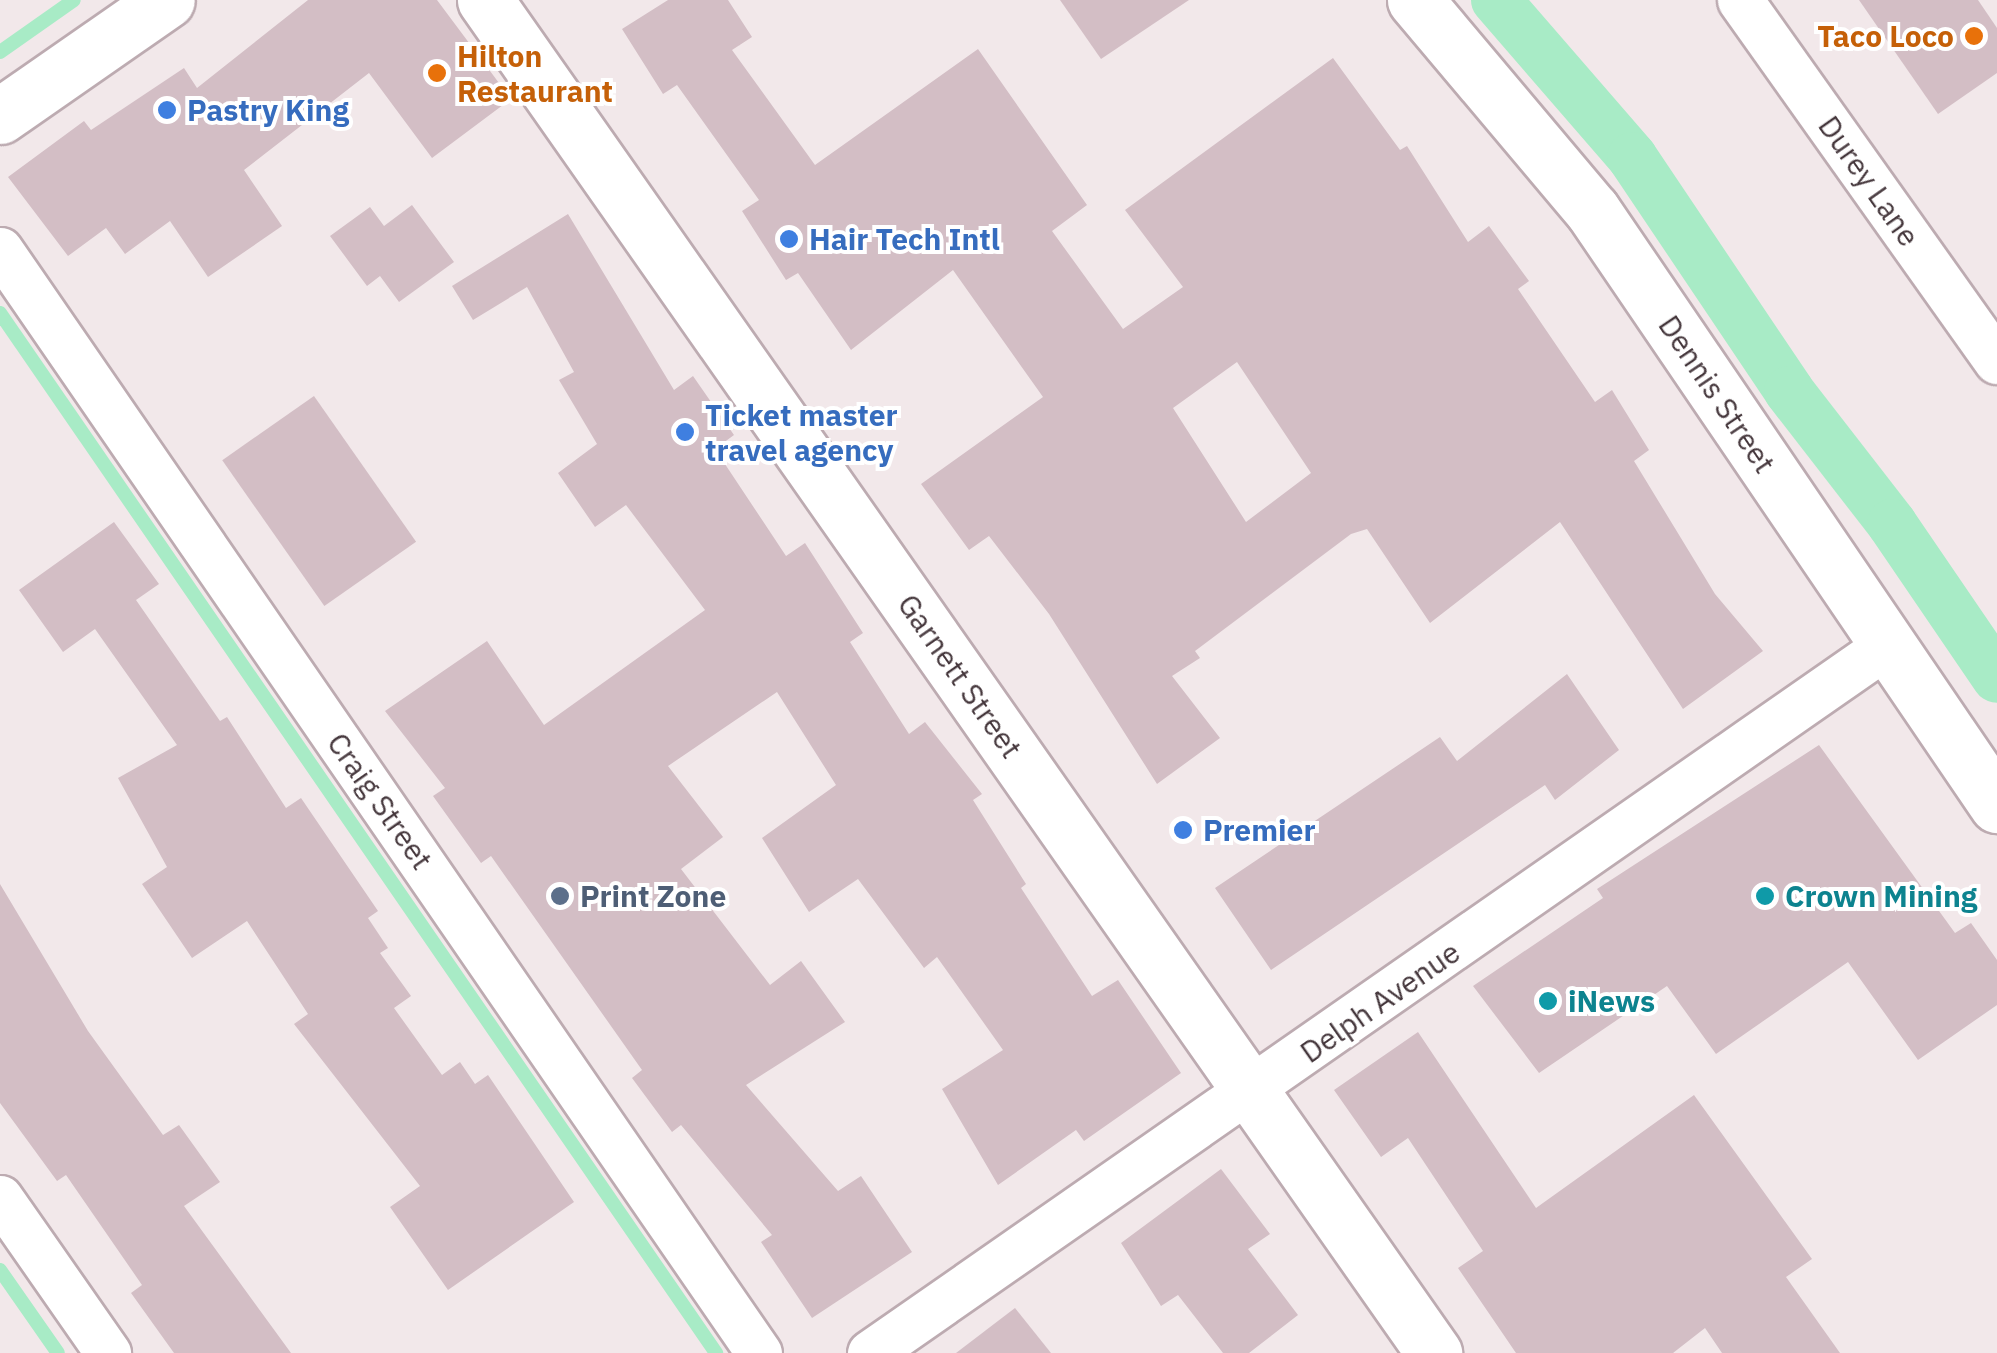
<!DOCTYPE html>
<html>
<head>
<meta charset="utf-8">
<style>
  body { margin:0 }
  #map { position:relative; width:1997px; height:1353px; overflow:hidden; background:#f2e8ea; font-family:"IBM Plex Sans",sans-serif }
  div>[style] { position:absolute }
  .stream>* { height:14px; margin:-7px; padding:0 7px; transform-origin:7px; border-radius:7px; background:#a8ebc6 }
  .canal>* { height:50px; margin:-25px; padding:0 25px; transform-origin:25px; border-radius:25px; background:#a8ebc6 }
  .building>* { inset:0; background:#d3bec5; transform-origin:0 0 }
  .roads { filter:drop-shadow(2px 0 #bdabb1) drop-shadow(-2px 0 #bdabb1) drop-shadow(0 2px #bdabb1) drop-shadow(0 -2px #bdabb1) }
  .minor>* { height:45px; margin:-22.5px; padding:0 22.5px; transform-origin:22.5px; border-radius:22.5px; background:#fff }
  .tertiary>* { height:55px; margin:-27.5px; padding:0 27.5px; transform-origin:27.5px; border-radius:27.5px; background:#fff }
  .dots>* { width:28px; height:28px; translate:-50% -50%; box-sizing:border-box; border:5px solid #fff; border-radius:50% }
  span { translate:-50% -50%; white-space:nowrap; text-align:center; line-height:1.15; -webkit-text-stroke:8px #fff; paint-order:stroke }
  .food-label { font-size:30px; color:#c56008; font-weight:700 }
  .right { translate:-100% -50%; text-align:right }
  .left { translate:0 -50%; text-align:left }
  .shop-label { font-size:30px; color:#366cbe; font-weight:700 }
  .street-label { font-size:30px; color:#45373c }
  .service-label { font-size:30px; color:#4e5e75; font-weight:700 }
  .culture-label { font-size:30px; color:#0d838f; font-weight:700 }
</style>
</head>
<body>
<div id="map">
  <div class="stream">
    <i style="left:0;top:52px;width:90px;rotate:-35.1deg"></i>
    <i style="left:0;top:313px;width:1263px;rotate:55.45deg"></i>
    <i style="left:0;top:1270px;width:101px;rotate:55.1deg"></i>
  </div>
  <div class="canal">
    <i style="left:1496px;top:0;width:208px;rotate:49.1deg"></i>
    <i style="left:1632px;top:157px;width:282px;rotate:56.1deg"></i>
    <i style="left:1789px;top:391px;width:168px;rotate:52.2deg"></i>
    <i style="left:1892px;top:524px;width:186px;rotate:55.7deg"></i>
  </div>
  <div class="building">
    <i style="clip-path:polygon(308px 0,437px 0,511px 99px,432px 158px,369px 73px,244px 170px,282px 226px,208px 277px,170px 221px,125px 254px,106px 228px,68px 256px,8px 177px,84px 121px,91px 130px,184px 68px,197px 88px)"></i>
    <i style="clip-path:polygon(evenodd,668px 0,728px 0,752px 37px,732px 50px,815px 165px,978px 49px,1087px 205px,1052px 231px,1123px 329px,1183px 287px,1125px 210px,1333px 58px,1400px 150px,1407px 146px,1468px 242px,1489px 226px,1529px 281px,1518px 289px,1595px 402px,1612px 390px,1649px 450px,1634px 461px,1715px 594px,1763px 651px,1683px 709px,1560px 522px,1430px 623px,1367px 529px,1351px 534px,1195px 651px,1200px 658px,1172px 676px,1220px 738px,1157px 784px,1049px 614px,989px 536px,969px 550px,921px 484px,1043px 397px,953px 270px,851px 350px,798px 273px,786px 280px,742px 211px,759px 200px,677px 85px,663px 94px,622px 29px,668px 0,1237px 362px,1311px 473px,1246px 522px,1173px 408px,1237px 362px)"></i>
    <i style="clip-path:polygon(1060px 0,1189px 0,1101px 59px)"></i>
    <i style="clip-path:polygon(1859px 0,1978px 0,1997px 28px,1997px 73px,1938px 114px)"></i>
    <i style="clip-path:polygon(412px 205px,454px 262px,399px 302px,380px 276px,367px 286px,330px 236px,370px 207px,384px 226px)"></i>
    <i style="clip-path:polygon(568px 214px,674px 390px,693px 376px,734px 435px,715px 449px,786px 556px,805px 543px,863px 633px,850px 642px,909px 734px,925px 722px,982px 794px,973px 800px,1026px 884px,1021px 888px,1092px 996px,1118px 980px,1181px 1073px,1084px 1141px,1076px 1130px,998px 1185px,942px 1089px,1003px 1050px,937px 957px,924px 968px,858px 879px,809px 912px,762px 838px,836px 785px,777px 692px,668px 766px,723px 837px,681px 869px,770px 985px,801px 961px,845px 1022px,746px 1085px,838px 1191px,861px 1176px,912px 1252px,812px 1318px,761px 1242px,772px 1235px,681px 1125px,672px 1132px,632px 1078px,642px 1070px,491px 856px,481px 863px,433px 796px,445px 788px,385px 711px,487px 641px,544px 725px,705px 610px,626px 505px,595px 527px,558px 473px,597px 444px,559px 380px,574px 372px,527px 287px,473px 320px,452px 286px)"></i>
    <i style="left:314px;top:396px;width:178px;height:112px;rotate:55deg"></i>
    <i style="clip-path:polygon(114px 522px,159px 584px,136px 600px,220px 721px,227px 717px,286px 808px,301px 798px,378px 911px,368px 918px,388px 948px,380px 953px,411px 996px,394px 1008px,442px 1075px,460px 1062px,475px 1084px,488px 1075px,574px 1202px,448px 1290px,390px 1207px,420px 1186px,294px 1024px,308px 1014px,247px 921px,192px 958px,142px 884px,167px 867px,118px 778px,177px 745px,95px 629px,63px 652px,19px 590px)"></i>
    <i style="clip-path:polygon(1567px 674px,1619px 750px,1555px 800px,1545px 785px,1271px 970px,1215px 888px,1440px 737px,1457px 761px)"></i>
    <i style="clip-path:polygon(1819px 745px,1955px 933px,1971px 923px,1997px 960px,1997px 1005px,1918px 1060px,1848px 962px,1716px 1054px,1667px 986px,1539px 1073px,1473px 986px,1603px 898px,1597px 889px)"></i>
    <i style="clip-path:polygon(0 884px,88px 1031px,163px 1135px,179px 1125px,220px 1182px,184px 1206px,291px 1353px,174px 1353px,131px 1293px,142px 1285px,66px 1175px,57px 1181px,0 1103px)"></i>
    <i style="clip-path:polygon(1418px 1032px,1536px 1208px,1694px 1095px,1812px 1259px,1786px 1277px,1840px 1353px,1722px 1353px,1705px 1328px,1673px 1353px,1516px 1353px,1458px 1268px,1483px 1251px,1408px 1138px,1381px 1157px,1334px 1090px)"></i>
    <i style="clip-path:polygon(1221px 1169px,1270px 1234px,1248px 1249px,1298px 1315px,1249px 1353px,1223px 1353px,1178px 1295px,1161px 1306px,1121px 1243px)"></i>
    <i style="clip-path:polygon(1015px 1308px,1051px 1353px,956px 1353px)"></i>
  </div>
  <div class="roads">
    <div class="minor">
      <i style="left:1740px;top:0;width:443px;rotate:54.6deg"></i>
      <i style="left:0;top:250px;width:1339px;rotate:55.47deg"></i>
      <i style="left:0;top:1198px;width:189px;rotate:55.1deg"></i>
      <i style="left:870px;top:1353px;width:1239px;rotate:-34.84deg"></i>
    </div>
    <div class="tertiary">
      <i style="left:485px;top:0;width:1653px;rotate:54.95deg"></i>
      <i style="left:1415px;top:0;width:275px;rotate:49.9deg"></i>
      <i style="left:1592px;top:210px;width:720px;rotate:55.76deg"></i>
      <i style="left:0;top:116px;width:203px;rotate:-34.8deg"></i>
    </div>
  </div>
  <div class="dots">
    <i style="left:1974px;top:36px;background:#e8710a"></i>
    <i style="left:437px;top:73px;background:#e8710a"></i>
    <i style="left:167px;top:110px;background:#3f7fe0"></i>
    <i style="left:789px;top:239px;background:#3f7fe0"></i>
    <i style="left:685px;top:432px;background:#3f7fe0"></i>
    <i style="left:1183px;top:830px;background:#3f7fe0"></i>
    <i style="left:560px;top:896px;background:#5c6f8a"></i>
    <i style="left:1765px;top:896px;background:#0f9aa8"></i>
    <i style="left:1548px;top:1001px;background:#0f9aa8"></i>
  </div>
  <div class="food-label">
    <span class="right" style="left:1954px;top:36px">Taco Loco</span>
    <span class="left" style="left:457px;top:73px">Hilton<br>Restaurant</span>
  </div>
  <div class="shop-label">
    <span class="left" style="left:187px;top:110px">Pastry King</span>
    <span class="left" style="left:809px;top:239px">Hair Tech Intl</span>
    <span class="left" style="left:705px;top:432px">Ticket master<br>travel agency</span>
    <span class="left" style="left:1203px;top:830px">Premier</span>
  </div>
  <div class="street-label">
    <span style="left:1869px;top:181px;rotate:55deg">Durey Lane</span>
    <span style="left:1717px;top:394px;rotate:56deg">Dennis Street</span>
    <span style="left:960px;top:676px;rotate:55deg">Garnett Street</span>
    <span style="left:380px;top:801px;rotate:55deg">Craig Street</span>
    <span style="left:1380px;top:1002px;rotate:-35deg">Delph Avenue</span>
  </div>
  <div class="service-label">
    <span class="left" style="left:580px;top:896px">Print Zone</span>
  </div>
  <div class="culture-label">
    <span class="left" style="left:1785px;top:896px">Crown Mining</span>
    <span class="left" style="left:1568px;top:1001px">iNews</span>
  </div>
</div>
</body>
</html>
